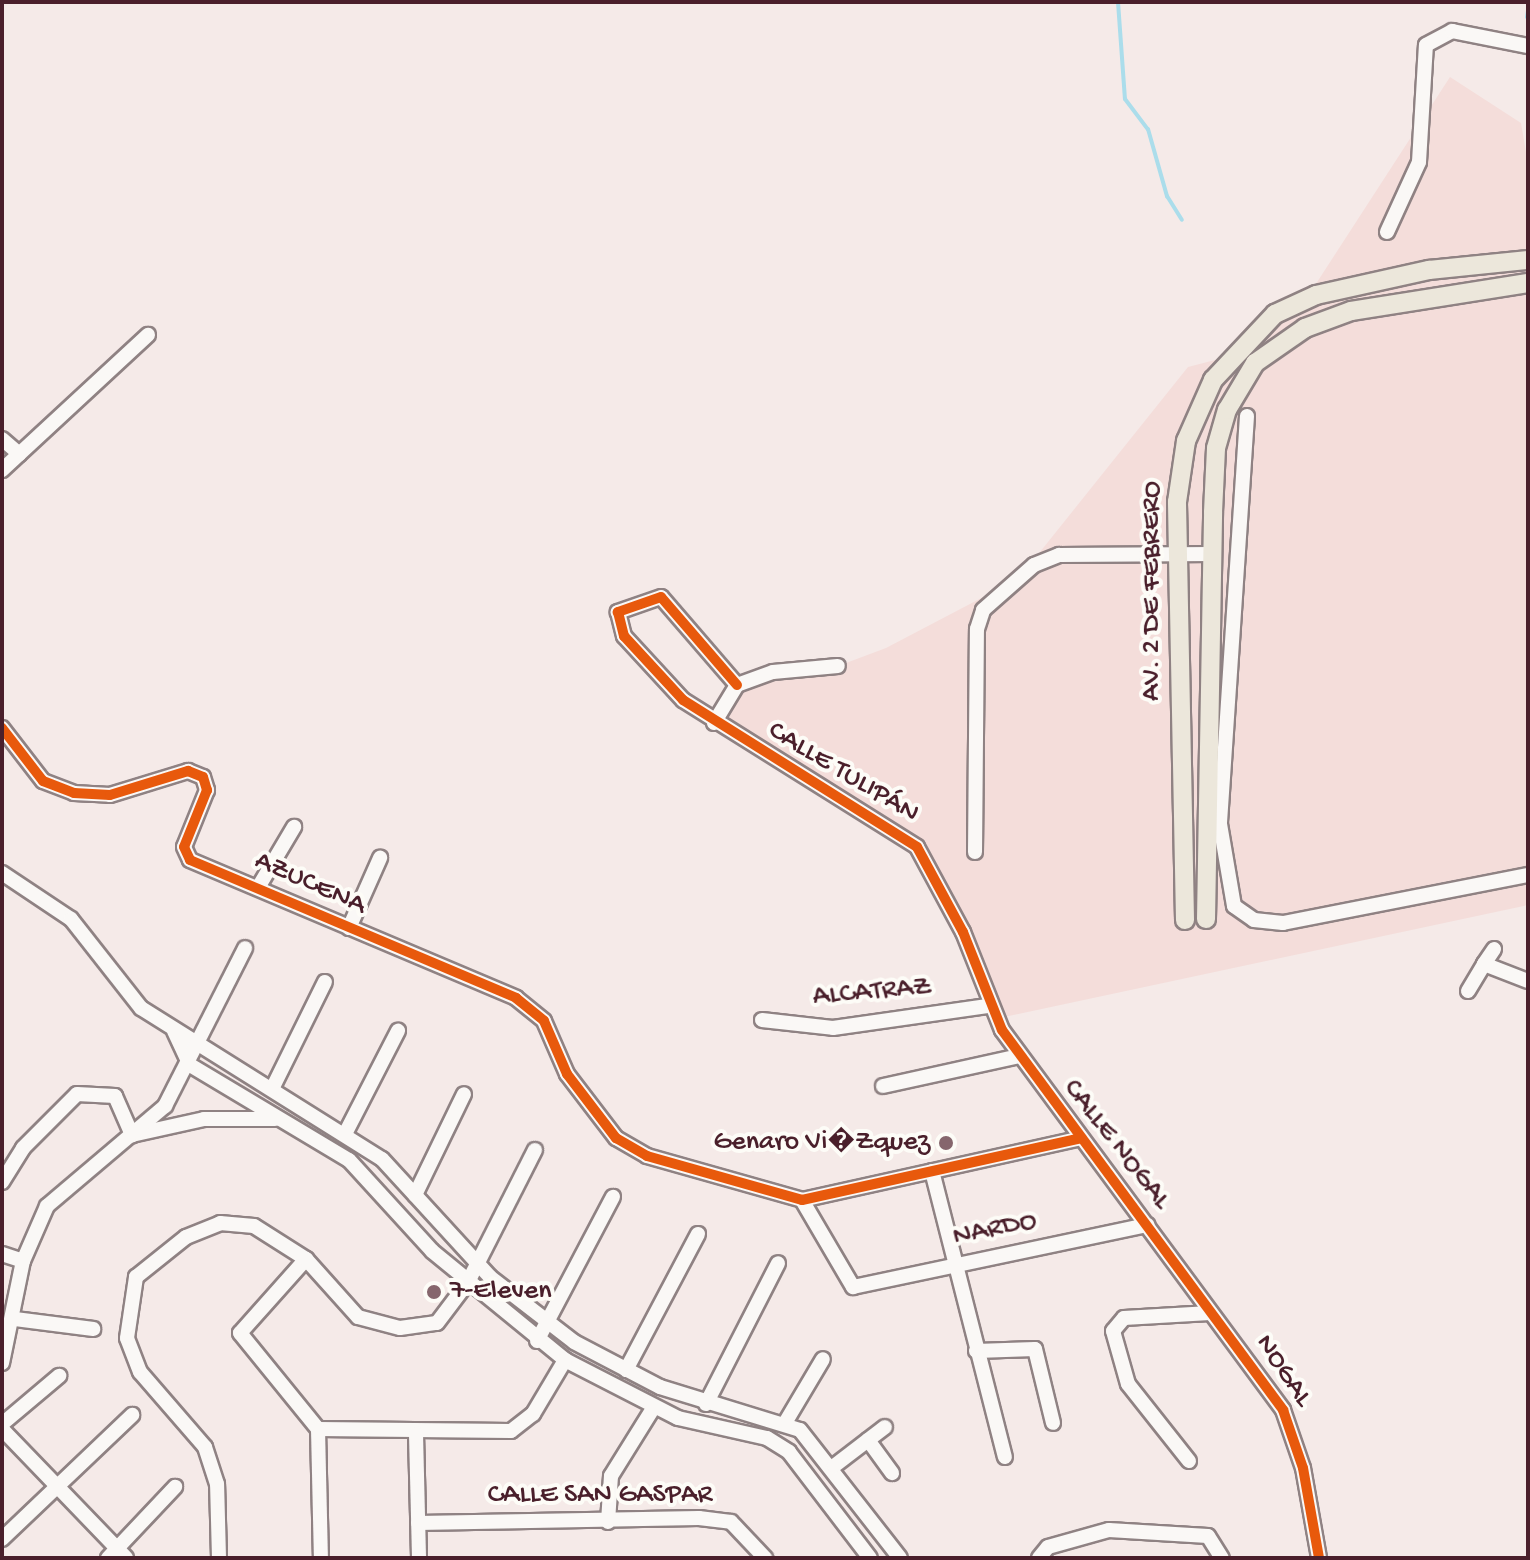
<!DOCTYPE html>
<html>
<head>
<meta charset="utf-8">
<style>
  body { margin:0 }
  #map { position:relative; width:1530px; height:1560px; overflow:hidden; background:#f5eae8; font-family:"Gochi Hand",sans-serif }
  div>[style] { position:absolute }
  .built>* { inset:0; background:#f4ddda }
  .stream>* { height:4px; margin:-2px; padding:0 2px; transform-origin:2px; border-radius:2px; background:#abddeb }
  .roads { filter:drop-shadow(2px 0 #8f8283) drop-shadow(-2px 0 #8f8283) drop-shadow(0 2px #8f8283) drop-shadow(0 -2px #8f8283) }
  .minor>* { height:14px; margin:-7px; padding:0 7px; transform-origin:7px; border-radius:7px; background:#faf8f6 }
  .major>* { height:18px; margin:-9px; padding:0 9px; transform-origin:9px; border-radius:9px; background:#ece7db }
  .cycleway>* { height:10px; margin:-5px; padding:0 5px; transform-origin:5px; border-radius:5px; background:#e8590c }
  .dots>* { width:22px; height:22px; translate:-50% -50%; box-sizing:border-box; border:4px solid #fdfcf7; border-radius:50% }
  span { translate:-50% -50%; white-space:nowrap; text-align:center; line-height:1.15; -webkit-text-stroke:8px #fdfcf7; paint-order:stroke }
  .street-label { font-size:28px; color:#4a1f2b }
  .poi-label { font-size:28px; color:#4a1f2b }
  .right { translate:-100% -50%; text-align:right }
  .left { translate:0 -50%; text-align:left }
  .frame { position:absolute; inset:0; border:4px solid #4a1f2b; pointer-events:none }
</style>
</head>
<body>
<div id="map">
  <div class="built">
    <i style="clip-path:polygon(1450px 77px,1521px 123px,1528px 164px,1528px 905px,995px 1019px,917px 847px,714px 723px,737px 685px,838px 666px,886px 648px,989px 594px,1036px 557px,1188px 367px,1242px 353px,1299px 310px)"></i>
  </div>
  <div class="stream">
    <i style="left:1118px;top:2px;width:97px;rotate:85.9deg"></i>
    <i style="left:1125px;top:99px;width:38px;rotate:53deg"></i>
    <i style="left:1148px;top:129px;width:70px;rotate:74.2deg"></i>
    <i style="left:1167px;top:196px;width:28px;rotate:58deg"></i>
    <i style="left:1527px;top:17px;width:6px;rotate:-81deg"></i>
  </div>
  <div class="roads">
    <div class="minor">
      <i style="left:1387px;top:232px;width:77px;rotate:-65.4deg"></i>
      <i style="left:1419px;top:162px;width:117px;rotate:-86.6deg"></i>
      <i style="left:1426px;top:45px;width:30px;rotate:-28deg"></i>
      <i style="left:1452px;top:31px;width:77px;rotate:11.2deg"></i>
      <i style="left:1247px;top:416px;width:409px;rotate:93.8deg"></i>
      <i style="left:1220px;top:824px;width:83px;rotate:80.3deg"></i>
      <i style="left:1234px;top:906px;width:24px;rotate:35deg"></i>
      <i style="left:1254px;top:920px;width:29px;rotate:6deg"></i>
      <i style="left:1283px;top:923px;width:250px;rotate:-11.1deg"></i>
      <i style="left:2px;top:439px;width:23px;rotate:41deg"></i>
      <i style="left:2px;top:470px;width:199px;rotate:-42.8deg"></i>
      <i style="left:737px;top:685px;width:116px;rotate:-130.8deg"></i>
      <i style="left:661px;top:597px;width:46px;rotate:160.8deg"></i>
      <i style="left:618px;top:612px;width:25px;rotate:76deg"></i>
      <i style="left:624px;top:636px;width:87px;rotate:47.3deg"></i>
      <i style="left:683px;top:700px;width:276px;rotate:32.1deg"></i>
      <i style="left:917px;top:847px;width:97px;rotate:61.6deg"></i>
      <i style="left:963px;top:932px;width:105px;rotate:68.3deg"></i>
      <i style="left:1002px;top:1030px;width:473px;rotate:53.5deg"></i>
      <i style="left:1283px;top:1410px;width:61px;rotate:71deg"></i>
      <i style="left:1303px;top:1468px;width:91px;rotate:79.9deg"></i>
      <i style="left:714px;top:723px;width:44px;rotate:-58.8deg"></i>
      <i style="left:737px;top:685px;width:38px;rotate:-20deg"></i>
      <i style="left:773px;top:672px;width:65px;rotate:-5.3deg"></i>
      <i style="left:2px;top:728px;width:67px;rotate:52.3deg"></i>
      <i style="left:43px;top:781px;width:33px;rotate:21deg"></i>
      <i style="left:74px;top:793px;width:36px;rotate:3deg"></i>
      <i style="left:110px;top:795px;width:82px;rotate:-17.1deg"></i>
      <i style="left:188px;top:771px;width:16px;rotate:22deg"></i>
      <i style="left:203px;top:777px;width:14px;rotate:73deg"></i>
      <i style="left:207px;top:790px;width:61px;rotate:112deg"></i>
      <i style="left:184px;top:847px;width:14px;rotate:65deg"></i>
      <i style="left:190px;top:860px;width:354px;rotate:22.9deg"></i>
      <i style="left:516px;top:998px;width:36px;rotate:39deg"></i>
      <i style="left:544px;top:1021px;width:58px;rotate:66.5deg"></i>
      <i style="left:567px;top:1074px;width:81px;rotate:52.6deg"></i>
      <i style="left:616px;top:1138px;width:36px;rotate:30deg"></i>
      <i style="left:647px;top:1156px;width:161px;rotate:15.8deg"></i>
      <i style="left:802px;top:1200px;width:283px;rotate:-12.5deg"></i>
      <i style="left:975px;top:852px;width:223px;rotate:-89.5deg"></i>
      <i style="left:977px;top:629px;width:20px;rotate:-72deg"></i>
      <i style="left:983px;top:610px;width:68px;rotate:-41.4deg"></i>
      <i style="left:1034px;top:565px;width:27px;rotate:-22deg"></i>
      <i style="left:1059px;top:555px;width:154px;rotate:-0.4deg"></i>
      <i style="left:2px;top:873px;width:83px;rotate:33.7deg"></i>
      <i style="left:71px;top:919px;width:113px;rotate:51.8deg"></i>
      <i style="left:141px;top:1008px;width:284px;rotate:32.1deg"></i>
      <i style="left:382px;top:1159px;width:160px;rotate:47.5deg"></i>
      <i style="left:490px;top:1277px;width:106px;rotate:37.7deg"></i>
      <i style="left:574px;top:1342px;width:97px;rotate:27.6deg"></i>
      <i style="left:660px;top:1387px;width:146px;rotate:17.1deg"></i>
      <i style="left:800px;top:1430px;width:162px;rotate:52deg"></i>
      <i style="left:259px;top:886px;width:69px;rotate:-59.3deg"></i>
      <i style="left:349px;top:928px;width:77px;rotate:-66.1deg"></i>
      <i style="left:1484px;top:964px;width:18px;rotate:-56deg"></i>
      <i style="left:1468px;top:991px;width:31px;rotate:-59deg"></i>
      <i style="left:1484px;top:964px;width:47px;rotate:21.1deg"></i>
      <i style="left:762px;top:1020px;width:71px;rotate:6.4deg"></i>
      <i style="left:833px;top:1028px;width:156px;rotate:-8.1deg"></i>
      <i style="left:174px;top:1031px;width:38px;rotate:65deg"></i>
      <i style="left:190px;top:1065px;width:185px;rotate:30.9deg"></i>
      <i style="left:349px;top:1160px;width:123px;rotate:47.6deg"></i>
      <i style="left:432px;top:1251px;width:172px;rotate:39.3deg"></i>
      <i style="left:565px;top:1360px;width:127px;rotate:27.2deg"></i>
      <i style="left:678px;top:1418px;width:91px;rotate:12.7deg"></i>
      <i style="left:767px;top:1438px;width:26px;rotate:32deg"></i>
      <i style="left:789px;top:1452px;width:133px;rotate:52.6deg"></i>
      <i style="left:274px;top:1085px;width:115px;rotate:-63.7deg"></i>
      <i style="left:883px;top:1086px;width:139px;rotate:-12.4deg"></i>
      <i style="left:346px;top:1132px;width:114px;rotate:-62.8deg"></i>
      <i style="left:932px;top:1171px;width:295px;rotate:75.7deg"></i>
      <i style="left:2px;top:1182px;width:40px;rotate:-58deg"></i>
      <i style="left:23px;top:1148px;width:76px;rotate:-45deg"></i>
      <i style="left:77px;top:1094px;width:38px;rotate:3deg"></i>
      <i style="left:115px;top:1096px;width:43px;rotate:66.4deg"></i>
      <i style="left:132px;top:1135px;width:74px;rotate:-12.5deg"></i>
      <i style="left:204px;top:1119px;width:71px"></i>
      <i style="left:415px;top:1195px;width:112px;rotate:-64.1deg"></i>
      <i style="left:802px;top:1200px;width:101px;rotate:59.6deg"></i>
      <i style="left:853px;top:1287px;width:301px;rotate:-11.9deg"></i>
      <i style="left:2px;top:1254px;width:22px;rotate:18deg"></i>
      <i style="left:306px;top:1259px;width:99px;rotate:131.7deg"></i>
      <i style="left:240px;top:1333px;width:124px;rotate:50.9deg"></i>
      <i style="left:15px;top:1319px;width:79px;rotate:7.3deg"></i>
      <i style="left:537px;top:1341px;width:163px;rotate:-62.2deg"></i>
      <i style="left:976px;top:1351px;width:59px;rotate:-1.9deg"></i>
      <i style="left:1035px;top:1349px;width:76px;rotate:76.3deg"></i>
      <i style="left:2px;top:1363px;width:104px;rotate:-78.4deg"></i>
      <i style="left:23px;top:1261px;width:60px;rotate:-66.4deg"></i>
      <i style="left:47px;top:1206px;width:155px;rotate:-40.3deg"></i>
      <i style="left:165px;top:1106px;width:177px;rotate:-63.1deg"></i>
      <i style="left:626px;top:1370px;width:154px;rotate:-62.1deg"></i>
      <i style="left:706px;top:1404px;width:158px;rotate:-62.9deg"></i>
      <i style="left:785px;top:1423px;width:74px;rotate:-59.3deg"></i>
      <i style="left:2px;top:1424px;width:75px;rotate:-40.1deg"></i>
      <i style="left:2px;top:1429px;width:179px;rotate:46.1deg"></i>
      <i style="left:318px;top:1429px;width:193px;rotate:0.6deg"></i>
      <i style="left:511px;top:1431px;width:28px;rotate:-38deg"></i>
      <i style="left:533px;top:1414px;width:63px;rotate:-59.3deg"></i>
      <i style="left:318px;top:1429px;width:129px;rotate:88.7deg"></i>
      <i style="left:416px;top:1434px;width:124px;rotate:88.6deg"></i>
      <i style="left:868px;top:1440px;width:41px;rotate:54deg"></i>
      <i style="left:1189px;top:1461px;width:98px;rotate:-128.4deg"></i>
      <i style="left:1128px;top:1384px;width:55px;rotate:-105.8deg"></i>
      <i style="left:1113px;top:1331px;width:17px;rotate:-50deg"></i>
      <i style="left:1124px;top:1318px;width:86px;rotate:-3.3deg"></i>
      <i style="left:834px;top:1466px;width:64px;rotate:-37.4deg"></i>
      <i style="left:608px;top:1522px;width:46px;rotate:-86.3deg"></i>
      <i style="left:611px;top:1476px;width:81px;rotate:-58.1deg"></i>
      <i style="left:418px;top:1523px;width:281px;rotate:-1deg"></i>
      <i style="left:699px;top:1518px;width:32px;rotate:7deg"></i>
      <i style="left:731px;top:1522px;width:50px;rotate:46.6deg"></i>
      <i style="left:2px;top:1539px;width:180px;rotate:-43.6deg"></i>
      <i style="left:108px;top:1558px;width:98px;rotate:-46.7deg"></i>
      <i style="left:219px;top:1558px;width:74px;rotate:-91.5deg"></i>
      <i style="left:217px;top:1484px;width:39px;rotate:-108deg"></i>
      <i style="left:205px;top:1447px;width:99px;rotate:-130.9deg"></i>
      <i style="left:140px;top:1372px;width:36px;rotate:-111deg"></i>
      <i style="left:127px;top:1338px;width:62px;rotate:-81.6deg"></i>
      <i style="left:136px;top:1277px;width:64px;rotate:-38.7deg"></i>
      <i style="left:186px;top:1237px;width:37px;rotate:-22deg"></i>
      <i style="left:220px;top:1223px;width:34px;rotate:5deg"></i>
      <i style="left:254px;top:1226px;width:62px;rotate:32.4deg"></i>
      <i style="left:306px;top:1259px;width:78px;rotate:48.1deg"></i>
      <i style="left:358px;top:1317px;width:43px;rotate:14.7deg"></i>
      <i style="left:400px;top:1328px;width:37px;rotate:-8deg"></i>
      <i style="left:437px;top:1323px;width:51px;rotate:-52.9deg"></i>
      <i style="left:468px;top:1282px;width:148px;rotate:-63.1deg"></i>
      <i style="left:1039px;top:1558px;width:14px;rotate:-51deg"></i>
      <i style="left:1048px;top:1547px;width:63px;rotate:-15.6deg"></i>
      <i style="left:1109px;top:1530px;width:99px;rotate:3.5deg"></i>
      <i style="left:1208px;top:1536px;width:26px;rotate:58deg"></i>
    </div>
    <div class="major">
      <i style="left:1206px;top:919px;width:407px;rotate:-89deg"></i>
      <i style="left:1213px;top:512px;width:64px;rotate:-87.3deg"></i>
      <i style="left:1216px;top:448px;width:40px;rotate:-74deg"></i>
      <i style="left:1227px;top:410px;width:55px;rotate:-59.2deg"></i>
      <i style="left:1255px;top:363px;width:61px;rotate:-35deg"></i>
      <i style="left:1305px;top:328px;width:49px;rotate:-20.3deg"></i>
      <i style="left:1351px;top:311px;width:179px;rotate:-9deg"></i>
      <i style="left:1185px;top:920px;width:418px;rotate:-91.1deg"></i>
      <i style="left:1177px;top:502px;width:62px;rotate:-81.6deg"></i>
      <i style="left:1186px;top:441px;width:67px;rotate:-66.1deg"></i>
      <i style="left:1213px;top:380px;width:91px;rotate:-46.8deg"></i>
      <i style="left:1275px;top:314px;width:45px;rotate:-24.9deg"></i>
      <i style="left:1316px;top:295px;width:116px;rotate:-12.5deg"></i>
      <i style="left:1429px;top:270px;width:100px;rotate:-5.8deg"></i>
    </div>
  </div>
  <div class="cycleway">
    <i style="left:737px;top:685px;width:116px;rotate:-130.8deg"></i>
    <i style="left:661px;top:597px;width:46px;rotate:160.8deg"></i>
    <i style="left:618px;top:612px;width:25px;rotate:76deg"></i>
    <i style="left:624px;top:636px;width:87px;rotate:47.3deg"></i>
    <i style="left:683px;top:700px;width:276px;rotate:32.1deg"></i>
    <i style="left:917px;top:847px;width:97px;rotate:61.6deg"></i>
    <i style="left:963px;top:932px;width:105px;rotate:68.3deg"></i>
    <i style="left:1002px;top:1030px;width:473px;rotate:53.5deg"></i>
    <i style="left:1283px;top:1410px;width:61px;rotate:71deg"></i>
    <i style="left:1303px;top:1468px;width:91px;rotate:79.9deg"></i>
    <i style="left:2px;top:728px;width:67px;rotate:52.3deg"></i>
    <i style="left:43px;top:781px;width:33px;rotate:21deg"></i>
    <i style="left:74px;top:793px;width:36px;rotate:3deg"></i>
    <i style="left:110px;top:795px;width:82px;rotate:-17.1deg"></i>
    <i style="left:188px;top:771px;width:16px;rotate:22deg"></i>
    <i style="left:203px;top:777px;width:14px;rotate:73deg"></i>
    <i style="left:207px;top:790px;width:61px;rotate:112deg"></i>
    <i style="left:184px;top:847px;width:14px;rotate:65deg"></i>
    <i style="left:190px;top:860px;width:354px;rotate:22.9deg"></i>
    <i style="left:516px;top:998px;width:36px;rotate:39deg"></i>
    <i style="left:544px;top:1021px;width:58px;rotate:66.5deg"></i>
    <i style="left:567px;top:1074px;width:81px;rotate:52.6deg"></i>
    <i style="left:616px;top:1138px;width:36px;rotate:30deg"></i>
    <i style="left:647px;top:1156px;width:161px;rotate:15.8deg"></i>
    <i style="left:802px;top:1200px;width:283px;rotate:-12.5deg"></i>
  </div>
  <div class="dots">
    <i style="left:946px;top:1143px;background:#86666d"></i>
    <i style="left:434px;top:1292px;background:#86666d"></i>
  </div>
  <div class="street-label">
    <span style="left:1153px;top:591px;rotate:-90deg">AV. 2 DE FEBRERO</span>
    <span style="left:843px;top:773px;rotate:31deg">CALLE TULIPÁN</span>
    <span style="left:310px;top:884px;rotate:24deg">AZUCENA</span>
    <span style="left:872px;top:993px;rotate:-5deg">ALCATRAZ</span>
    <span style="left:1116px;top:1145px;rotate:52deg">CALLE NOGAL</span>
    <span style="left:995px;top:1230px;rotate:-12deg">NARDO</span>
    <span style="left:1283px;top:1371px;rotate:56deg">NOGAL</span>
    <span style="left:600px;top:1496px">CALLE SAN GASPAR</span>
  </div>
  <div class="poi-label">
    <span class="right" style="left:930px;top:1143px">Genaro Vi�Zquez</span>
    <span class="left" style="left:450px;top:1292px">7-Eleven</span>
  </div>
  <div class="frame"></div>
</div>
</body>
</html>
